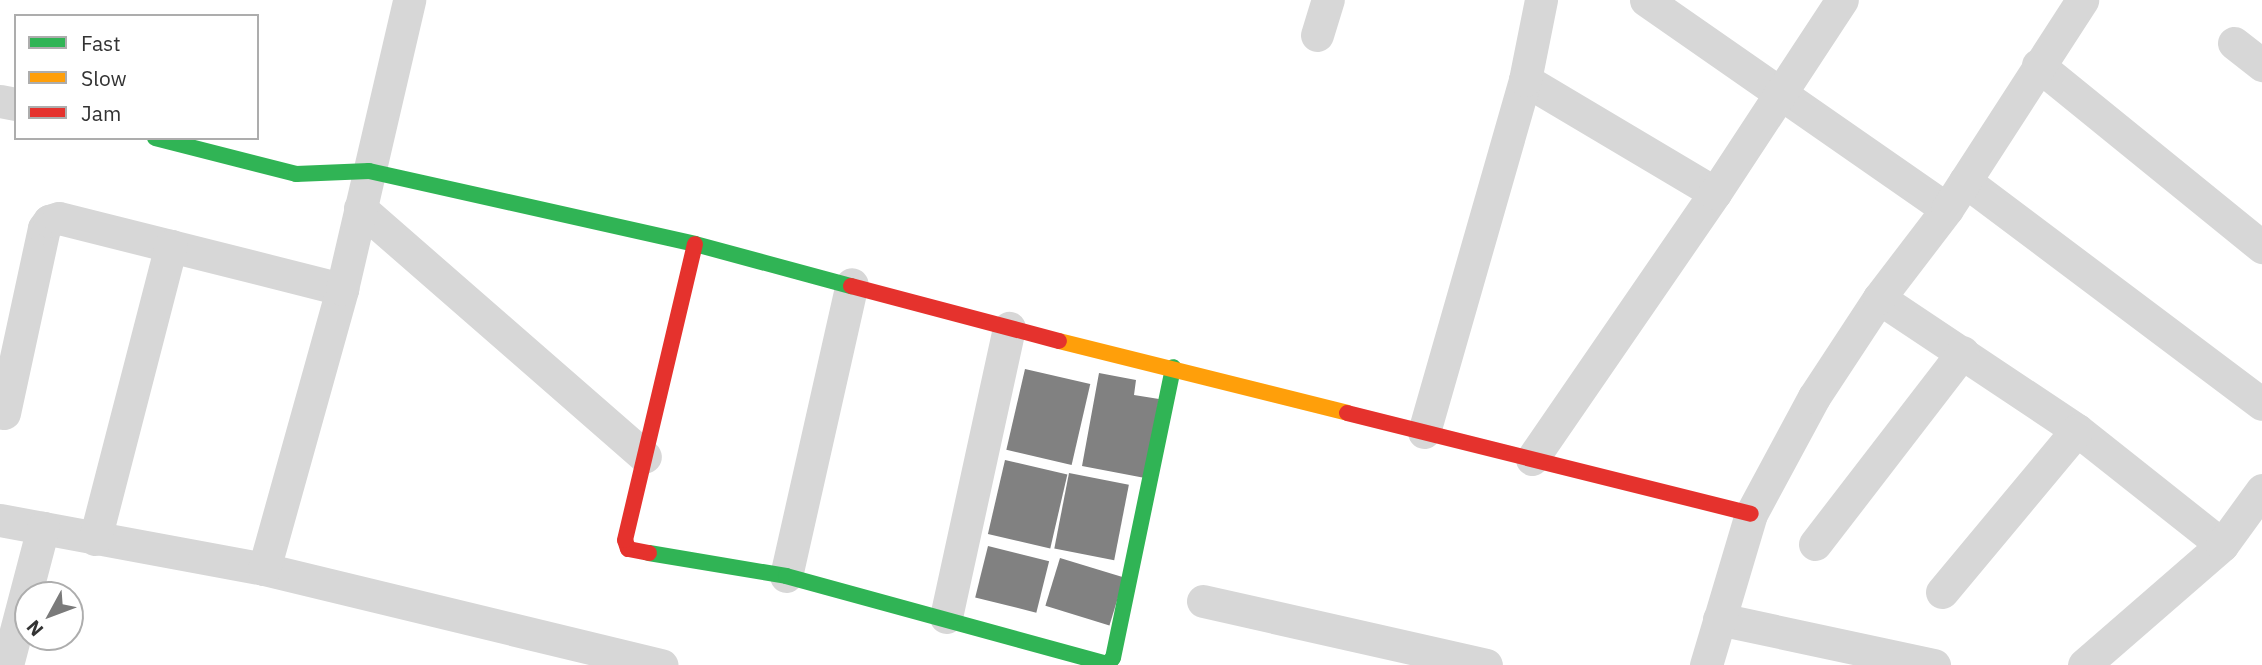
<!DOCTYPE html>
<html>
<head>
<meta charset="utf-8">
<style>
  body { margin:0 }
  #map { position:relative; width:2262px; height:665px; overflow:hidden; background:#fff; font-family:"IBM Plex Sans",sans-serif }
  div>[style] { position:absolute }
  .building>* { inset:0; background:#818181; transform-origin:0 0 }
  .street>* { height:33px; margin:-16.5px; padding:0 16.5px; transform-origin:16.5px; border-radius:16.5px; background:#d7d7d7 }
  .fast>* { height:16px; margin:-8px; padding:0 8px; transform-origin:8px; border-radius:8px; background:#30b455 }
  .slow>* { height:16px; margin:-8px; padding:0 8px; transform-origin:8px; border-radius:8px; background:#ff9f0a }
  .jam>* { height:16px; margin:-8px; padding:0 8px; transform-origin:8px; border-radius:8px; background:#e5322d }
  span { translate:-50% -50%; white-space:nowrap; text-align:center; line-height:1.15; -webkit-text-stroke:7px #fff; paint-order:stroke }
  .legend { position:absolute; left:14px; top:14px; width:245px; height:126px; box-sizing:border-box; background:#fff; border:2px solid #adadad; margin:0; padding:9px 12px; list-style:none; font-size:21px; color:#333 }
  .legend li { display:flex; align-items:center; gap:14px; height:35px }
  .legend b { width:35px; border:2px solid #adadad }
  .north { position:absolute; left:14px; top:581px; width:70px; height:70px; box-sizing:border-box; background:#fff; border:2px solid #adadad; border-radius:50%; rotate:229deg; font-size:19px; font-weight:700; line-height:28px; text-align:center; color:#333 }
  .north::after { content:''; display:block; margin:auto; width:24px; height:32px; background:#7a7a7a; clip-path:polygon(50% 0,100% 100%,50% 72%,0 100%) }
</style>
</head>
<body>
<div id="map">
  <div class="building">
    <i style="left:1025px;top:369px;width:67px;height:83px;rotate:13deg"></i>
    <i style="clip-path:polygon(1099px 373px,1136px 380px,1134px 395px,1159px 399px,1145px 478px,1082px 466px)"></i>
    <i style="left:1005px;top:460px;width:64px;height:76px;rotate:13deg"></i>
    <i style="left:1069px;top:473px;width:61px;height:77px;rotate:11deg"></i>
    <i style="left:988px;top:546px;width:63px;height:53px;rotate:14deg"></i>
    <i style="left:1060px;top:558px;width:67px;height:50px;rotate:17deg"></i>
  </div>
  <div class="street">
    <i style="left:1646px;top:0;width:366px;rotate:34.8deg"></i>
    <i style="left:1317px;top:35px;width:37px;rotate:-73deg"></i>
    <i style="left:2234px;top:43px;width:36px;rotate:38deg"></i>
    <i style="left:2038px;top:65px;width:289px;rotate:39.1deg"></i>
    <i style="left:1525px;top:80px;width:221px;rotate:30.7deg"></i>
    <i style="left:0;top:101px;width:16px;rotate:11deg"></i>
    <i style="left:1965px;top:181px;width:371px;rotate:36.9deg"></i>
    <i style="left:360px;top:208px;width:378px;rotate:41.1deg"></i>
    <i style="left:1879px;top:298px;width:238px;rotate:33.7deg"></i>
    <i style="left:2077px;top:430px;width:185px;rotate:38.4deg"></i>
    <i style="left:4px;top:413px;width:189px;rotate:-77.8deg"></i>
    <i style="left:44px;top:228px;width:9px;rotate:-54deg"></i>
    <i style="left:49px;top:221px;width:10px;rotate:-17deg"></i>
    <i style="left:59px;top:218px;width:292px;rotate:14.1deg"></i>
    <i style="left:1424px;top:432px;width:366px;rotate:-74deg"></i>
    <i style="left:1525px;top:80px;width:82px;rotate:-78.7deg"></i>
    <i style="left:1532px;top:459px;width:323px;rotate:-55.5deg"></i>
    <i style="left:1715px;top:193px;width:231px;rotate:-56.7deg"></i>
    <i style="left:0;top:520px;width:269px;rotate:10.5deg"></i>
    <i style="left:264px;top:569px;width:409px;rotate:13.6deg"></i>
    <i style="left:95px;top:539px;width:303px;rotate:-75.5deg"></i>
    <i style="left:1815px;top:544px;width:242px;rotate:-52.4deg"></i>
    <i style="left:264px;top:569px;width:291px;rotate:-74.4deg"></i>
    <i style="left:342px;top:289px;width:297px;rotate:-76.9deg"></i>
    <i style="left:786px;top:576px;width:299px;rotate:-77.3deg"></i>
    <i style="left:1942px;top:592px;width:211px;rotate:-50.2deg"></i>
    <i style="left:1203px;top:601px;width:290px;rotate:12.7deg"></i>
    <i style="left:946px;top:617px;width:296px;rotate:-77.7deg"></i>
    <i style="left:1719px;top:619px;width:220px;rotate:12.1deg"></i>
    <i style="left:7px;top:665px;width:142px;rotate:-75.3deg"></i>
    <i style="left:1706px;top:665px;width:158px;rotate:-73.4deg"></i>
    <i style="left:1751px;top:514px;width:133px;rotate:-61.7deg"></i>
    <i style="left:1814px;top:397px;width:118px;rotate:-56.7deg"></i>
    <i style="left:1879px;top:298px;width:112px;rotate:-52.6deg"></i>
    <i style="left:1947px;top:209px;width:249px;rotate:-57.1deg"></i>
    <i style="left:2084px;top:665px;width:183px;rotate:-41deg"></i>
    <i style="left:2222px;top:545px;width:68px;rotate:-54deg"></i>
  </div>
  <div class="fast">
    <i style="left:155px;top:138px;width:146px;rotate:14.3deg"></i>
    <i style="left:296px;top:174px;width:73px;rotate:-2.4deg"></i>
    <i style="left:369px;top:171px;width:334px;rotate:12.6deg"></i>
    <i style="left:695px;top:244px;width:162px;rotate:15.1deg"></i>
    <i style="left:649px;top:553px;width:139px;rotate:9.5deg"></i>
    <i style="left:786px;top:576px;width:333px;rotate:15.3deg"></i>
    <i style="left:1107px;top:664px;width:8px;rotate:-45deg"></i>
    <i style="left:1113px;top:658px;width:297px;rotate:-78.3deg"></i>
  </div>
  <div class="slow">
    <i style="left:1059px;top:341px;width:297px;rotate:14deg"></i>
  </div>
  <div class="jam">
    <i style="left:851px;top:286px;width:215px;rotate:14.8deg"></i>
    <i style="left:1347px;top:413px;width:416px;rotate:14deg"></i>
    <i style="left:649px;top:553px;width:21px;rotate:-169deg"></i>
    <i style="left:628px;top:549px;width:9px;rotate:-108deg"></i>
    <i style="left:625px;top:540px;width:304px;rotate:-76.7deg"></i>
  </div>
  <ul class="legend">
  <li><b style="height:9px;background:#30b455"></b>Fast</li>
  <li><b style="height:9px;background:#ff9f0a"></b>Slow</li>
  <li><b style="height:9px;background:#e5322d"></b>Jam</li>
  </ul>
  <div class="north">N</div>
</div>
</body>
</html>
